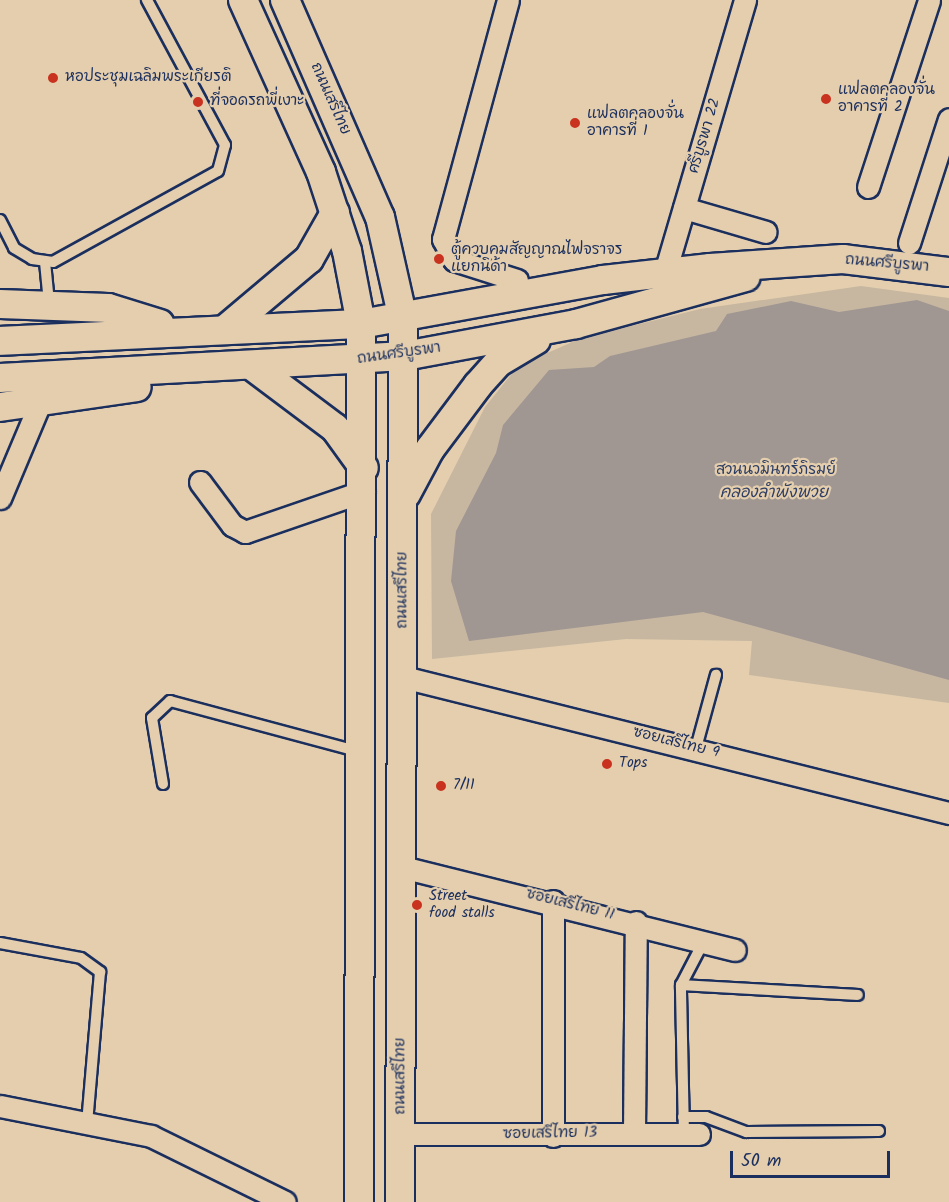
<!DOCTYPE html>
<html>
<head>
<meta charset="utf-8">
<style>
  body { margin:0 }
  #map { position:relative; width:949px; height:1202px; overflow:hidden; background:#e4cead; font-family:Kalam,"Playpen Sans Thai",sans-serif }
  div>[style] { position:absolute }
  .green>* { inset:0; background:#c7b7a1 }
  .water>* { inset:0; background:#a09792 }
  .roads { filter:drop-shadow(2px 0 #1b2f5e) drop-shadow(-2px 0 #1b2f5e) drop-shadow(0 2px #1b2f5e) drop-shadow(0 -2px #1b2f5e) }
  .lane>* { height:10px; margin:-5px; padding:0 5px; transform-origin:5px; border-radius:5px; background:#e4cead }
  .street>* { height:21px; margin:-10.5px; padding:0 10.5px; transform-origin:10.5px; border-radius:10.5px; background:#e4cead }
  .secondary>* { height:28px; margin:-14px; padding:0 14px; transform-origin:14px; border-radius:14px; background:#e4cead }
  .dots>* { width:16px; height:16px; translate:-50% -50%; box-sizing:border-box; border:3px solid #e4cead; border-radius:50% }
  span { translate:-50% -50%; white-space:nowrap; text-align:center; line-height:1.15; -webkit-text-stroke:4.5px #e4cead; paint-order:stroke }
  .poi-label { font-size:15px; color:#1b2f5e }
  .left { translate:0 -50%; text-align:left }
  .street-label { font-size:15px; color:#1b2f5e }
  .park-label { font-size:15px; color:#2c3d65 }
  .water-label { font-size:16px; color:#2f3f66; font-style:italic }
  .scale { position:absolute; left:730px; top:1151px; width:160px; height:27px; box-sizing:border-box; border:3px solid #1b2f5e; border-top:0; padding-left:8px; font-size:18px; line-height:21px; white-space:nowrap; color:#1b2f5e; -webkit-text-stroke:4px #e4cead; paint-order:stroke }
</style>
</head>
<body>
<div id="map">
  <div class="green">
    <i style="clip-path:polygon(861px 286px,949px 298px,949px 703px,749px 675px,752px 641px,626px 639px,432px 659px,431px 514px,485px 407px,518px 366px,579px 339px,700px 309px)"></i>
  </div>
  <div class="water">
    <i style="clip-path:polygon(917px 300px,949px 311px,949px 680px,703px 612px,469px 641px,451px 581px,456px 531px,496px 453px,503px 425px,549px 370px,594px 367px,610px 356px,716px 331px,727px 314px,791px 301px,839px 312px)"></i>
  </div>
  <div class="roads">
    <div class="lane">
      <i style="left:0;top:220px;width:31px;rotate:63deg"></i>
      <i style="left:14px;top:248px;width:21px;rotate:31deg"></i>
      <i style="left:32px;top:259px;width:21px;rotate:8deg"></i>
      <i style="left:53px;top:262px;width:188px;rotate:-28.9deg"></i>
      <i style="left:218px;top:171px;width:27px;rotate:-75deg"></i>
      <i style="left:225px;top:145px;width:165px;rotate:-118.3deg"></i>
      <i style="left:45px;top:262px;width:41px;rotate:84.4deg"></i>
      <i style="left:696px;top:748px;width:76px;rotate:-74.7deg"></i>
      <i style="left:163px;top:784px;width:67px;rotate:-99.5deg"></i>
      <i style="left:152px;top:718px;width:25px;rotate:-43deg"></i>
      <i style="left:170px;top:701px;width:197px;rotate:15deg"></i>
      <i style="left:0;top:943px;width:82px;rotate:10.5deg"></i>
      <i style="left:81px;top:958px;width:24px;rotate:36deg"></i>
      <i style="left:100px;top:972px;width:152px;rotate:94.9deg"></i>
      <i style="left:681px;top:985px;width:177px;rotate:3.2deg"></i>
      <i style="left:683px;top:1117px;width:23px"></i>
      <i style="left:706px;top:1117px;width:43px;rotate:20.6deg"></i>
      <i style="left:746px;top:1132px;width:133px;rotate:-0.4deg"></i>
      <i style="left:684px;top:1134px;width:149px;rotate:-91.2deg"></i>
      <i style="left:681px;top:985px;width:50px;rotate:-62.4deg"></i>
    </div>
    <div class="street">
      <i style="left:508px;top:0;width:248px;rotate:105.2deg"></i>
      <i style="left:443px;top:239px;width:24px;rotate:62deg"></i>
      <i style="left:454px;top:260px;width:66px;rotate:17.6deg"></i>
      <i style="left:868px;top:187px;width:197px;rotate:-71.9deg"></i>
      <i style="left:684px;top:208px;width:85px;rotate:16.3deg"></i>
      <i style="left:909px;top:243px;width:130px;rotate:-72.1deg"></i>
      <i style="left:665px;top:272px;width:284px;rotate:-73.6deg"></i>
      <i style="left:200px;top:482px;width:54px;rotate:53.3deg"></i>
      <i style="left:232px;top:525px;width:15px;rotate:28deg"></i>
      <i style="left:245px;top:532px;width:126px;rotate:-19deg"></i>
      <i style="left:0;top:498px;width:101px;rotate:-67.2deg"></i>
      <i style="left:403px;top:677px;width:563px;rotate:13.99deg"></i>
      <i style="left:402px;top:867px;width:343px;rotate:14deg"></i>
      <i style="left:553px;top:901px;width:235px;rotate:90deg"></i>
      <i style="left:0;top:1106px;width:154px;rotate:11.2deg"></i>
      <i style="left:151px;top:1136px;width:149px;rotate:26.2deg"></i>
      <i style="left:634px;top:1133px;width:211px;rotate:-89.5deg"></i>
      <i style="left:400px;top:1134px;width:299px"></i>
    </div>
    <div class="secondary">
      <i style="left:243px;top:0;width:189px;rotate:65.6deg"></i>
      <i style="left:321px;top:172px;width:83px;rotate:71.8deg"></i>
      <i style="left:347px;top:251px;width:74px;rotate:79.1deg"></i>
      <i style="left:361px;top:324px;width:878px;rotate:90.13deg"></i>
      <i style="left:285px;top:0;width:237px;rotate:66.4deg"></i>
      <i style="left:380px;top:217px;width:105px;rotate:77.3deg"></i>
      <i style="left:403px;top:319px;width:883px;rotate:90.19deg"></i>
      <i style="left:0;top:304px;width:108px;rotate:2.1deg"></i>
      <i style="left:108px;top:308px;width:54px;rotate:17.1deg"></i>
      <i style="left:227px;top:328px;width:107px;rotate:-40.1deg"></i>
      <i style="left:309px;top:259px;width:53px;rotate:-60.5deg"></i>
      <i style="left:0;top:341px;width:361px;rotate:-2.7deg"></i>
      <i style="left:361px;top:324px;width:246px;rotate:-10.3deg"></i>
      <i style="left:603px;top:280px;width:108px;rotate:-6.4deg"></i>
      <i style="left:710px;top:268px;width:133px;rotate:-3.9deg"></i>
      <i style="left:843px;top:259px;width:107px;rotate:7deg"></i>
      <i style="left:251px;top:365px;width:105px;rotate:36.9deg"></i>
      <i style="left:335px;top:428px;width:49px;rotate:54.1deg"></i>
      <i style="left:0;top:378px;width:406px;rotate:-3.1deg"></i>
      <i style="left:405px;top:356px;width:174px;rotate:-10.6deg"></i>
      <i style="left:576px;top:324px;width:176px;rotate:-15.5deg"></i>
      <i style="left:0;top:407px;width:138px;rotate:-8.3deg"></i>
      <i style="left:406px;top:494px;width:51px;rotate:-61.9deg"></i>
      <i style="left:430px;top:449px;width:80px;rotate:-53.1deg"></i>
      <i style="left:478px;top:385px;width:31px;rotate:-48deg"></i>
      <i style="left:499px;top:362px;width:43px;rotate:-30.7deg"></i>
    </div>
  </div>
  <div class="dots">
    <i style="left:53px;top:78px;background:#c8321e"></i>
    <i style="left:826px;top:99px;background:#c8321e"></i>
    <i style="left:198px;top:102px;background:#c8321e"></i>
    <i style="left:575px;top:123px;background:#c8321e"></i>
    <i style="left:439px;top:259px;background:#c8321e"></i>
    <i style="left:607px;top:764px;background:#c8321e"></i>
    <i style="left:441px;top:786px;background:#c8321e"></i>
    <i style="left:417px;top:905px;background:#c8321e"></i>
  </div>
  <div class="poi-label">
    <span class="left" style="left:65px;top:78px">หอประชุมเฉลิมพระเกียรติ</span>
    <span class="left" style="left:838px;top:99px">แฟลตคลองจั่น<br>อาคารที่ 2</span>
    <span class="left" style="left:210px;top:102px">ที่จอดรถพี่เงาะ</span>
    <span class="left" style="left:587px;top:123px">แฟลตคลองจั่น<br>อาคารที่ 1</span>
    <span class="left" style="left:451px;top:259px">ตู้ควบคุมสัญญาณไฟจราจร<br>แยกนิด้า</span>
    <span class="left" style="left:619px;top:764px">Tops</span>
    <span class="left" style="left:453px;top:786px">7/11</span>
    <span class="left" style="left:429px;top:905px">Street<br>food stalls</span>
  </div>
  <div class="street-label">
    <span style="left:330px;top:99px;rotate:66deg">ถนนเสรีไทย</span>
    <span style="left:705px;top:136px;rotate:-73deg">ศรีบูรพา 22</span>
    <span style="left:887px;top:264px;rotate:5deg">ถนนศรีบูรพา</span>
    <span style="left:399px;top:354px;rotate:-8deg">ถนนศรีบูรพา</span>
    <span style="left:403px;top:590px;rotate:-90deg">ถนนเสรีไทย</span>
    <span style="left:676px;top:743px;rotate:14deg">ซอยเสรีไทย 9</span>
    <span style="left:570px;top:905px;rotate:14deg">ซอยเสรีไทย 11</span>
    <span style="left:401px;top:1076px;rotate:-90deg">ถนนเสรีไทย</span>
    <span style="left:550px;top:1134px;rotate:-1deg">ซอยเสรีไทย 13</span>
  </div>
  <div class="park-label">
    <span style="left:776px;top:471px">สวนนวมินทร์ภิรมย์</span>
  </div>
  <div class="water-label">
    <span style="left:774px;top:493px">คลองลำพังพวย</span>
  </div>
  <div class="scale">50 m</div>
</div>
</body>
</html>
